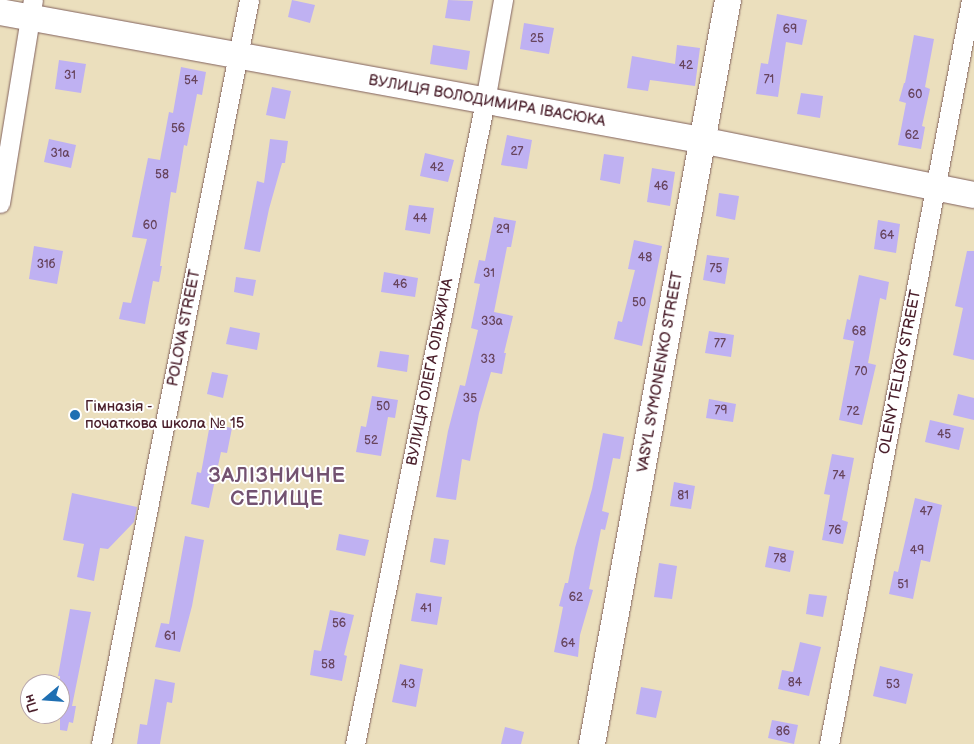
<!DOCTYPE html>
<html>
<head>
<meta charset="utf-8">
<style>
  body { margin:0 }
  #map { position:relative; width:974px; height:744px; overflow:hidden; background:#ebdfbd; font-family:"Balsamiq Sans",sans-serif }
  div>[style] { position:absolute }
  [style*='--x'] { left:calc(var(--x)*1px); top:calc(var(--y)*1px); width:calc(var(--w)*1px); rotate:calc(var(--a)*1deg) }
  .building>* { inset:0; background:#bfb1f2 }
  .roads { filter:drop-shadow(0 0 1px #82625e) drop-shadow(0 0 1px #82625e) }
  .street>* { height:19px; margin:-9.5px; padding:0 9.5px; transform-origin:9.5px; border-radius:9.5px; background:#fff }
  .secondary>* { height:26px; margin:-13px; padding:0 13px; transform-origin:13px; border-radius:13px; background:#fff }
  .dots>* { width:14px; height:14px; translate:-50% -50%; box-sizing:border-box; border:2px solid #fff; border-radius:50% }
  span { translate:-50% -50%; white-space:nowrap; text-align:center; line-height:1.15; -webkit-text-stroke:4px #fff; paint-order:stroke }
  .number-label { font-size:12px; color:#67445d }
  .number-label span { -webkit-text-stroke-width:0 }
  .street-label { font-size:15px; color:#4a1f2b }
  .poi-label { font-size:15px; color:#4a1f2b }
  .left { translate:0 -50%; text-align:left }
  .district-label { font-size:20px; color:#735271; font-weight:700; letter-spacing:1px }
  .north { position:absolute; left:20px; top:674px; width:50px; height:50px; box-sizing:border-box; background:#fff; border:1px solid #b7a5aa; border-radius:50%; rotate:252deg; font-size:14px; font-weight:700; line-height:20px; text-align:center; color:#4a1f2b }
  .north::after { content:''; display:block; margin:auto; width:18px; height:22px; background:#1f6fb2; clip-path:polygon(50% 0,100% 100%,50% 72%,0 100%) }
</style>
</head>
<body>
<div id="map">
  <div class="building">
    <i style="clip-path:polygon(292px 0,315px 5px,310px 23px,288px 17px)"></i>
    <i style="clip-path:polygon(448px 0,473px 1px,470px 21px,445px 18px)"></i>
    <i style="clip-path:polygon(777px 14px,807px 20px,802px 45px,786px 42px,778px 97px,756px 94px,761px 63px,768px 64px)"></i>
    <i style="clip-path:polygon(524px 23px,554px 28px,549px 54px,520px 49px)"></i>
    <i style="clip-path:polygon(914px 35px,934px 39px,925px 87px,930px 89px,922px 126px,925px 127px,921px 149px,898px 145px,906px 103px,899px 101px,904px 83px,905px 83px)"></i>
    <i style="clip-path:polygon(433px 45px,470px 51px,467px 70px,430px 64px)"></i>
    <i style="clip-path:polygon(677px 45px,700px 48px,695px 86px,650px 80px,648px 91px,627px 88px,632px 56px,675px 64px)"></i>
    <i style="clip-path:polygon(59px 60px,86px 64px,81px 93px,55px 89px)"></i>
    <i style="clip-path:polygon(181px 67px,206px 72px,202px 95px,197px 94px,187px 146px,184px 145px,176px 193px,171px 192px,160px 266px,162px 266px,159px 282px,153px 281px,145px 324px,119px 319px,123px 302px,131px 303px,147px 239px,132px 237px,148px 158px,160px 160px,169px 112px,173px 113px)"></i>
    <i style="clip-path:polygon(272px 87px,291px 91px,285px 119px,266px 115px)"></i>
    <i style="clip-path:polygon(801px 93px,823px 96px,820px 118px,797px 114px)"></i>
    <i style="clip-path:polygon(507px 135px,532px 140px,527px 169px,501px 165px)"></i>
    <i style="clip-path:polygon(49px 139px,76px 145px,71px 168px,44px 162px)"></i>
    <i style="clip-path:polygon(270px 139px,288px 141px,285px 163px,282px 163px,269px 209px,260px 252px,244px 249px,257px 181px,264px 183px)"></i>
    <i style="clip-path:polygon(425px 153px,454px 160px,448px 182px,420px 176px)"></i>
    <i style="clip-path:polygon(604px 154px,624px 157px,620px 184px,600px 180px)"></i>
    <i style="clip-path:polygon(652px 168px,675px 172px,670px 206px,647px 202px)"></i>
    <i style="clip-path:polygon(719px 193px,739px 196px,735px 220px,716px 216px)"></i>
    <i style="clip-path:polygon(409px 205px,434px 208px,430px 234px,405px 230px)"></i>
    <i style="clip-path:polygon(494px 217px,516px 221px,511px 247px,507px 247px,494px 312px,513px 316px,504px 353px,506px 353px,502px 374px,491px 372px,479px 413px,470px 461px,462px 459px,456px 500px,436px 497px,448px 431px,460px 385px,465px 386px,478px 330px,471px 328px,480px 284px,474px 283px,479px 260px,485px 261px)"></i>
    <i style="clip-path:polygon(878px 220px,900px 224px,896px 253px,874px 249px)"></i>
    <i style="clip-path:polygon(634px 240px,662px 246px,642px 346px,614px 339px,618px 321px,622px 322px,635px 270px,628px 269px)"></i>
    <i style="clip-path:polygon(34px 246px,63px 251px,57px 284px,29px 279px)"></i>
    <i style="clip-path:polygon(967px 251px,974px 251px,974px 360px,953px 355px,963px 308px,955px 306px)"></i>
    <i style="clip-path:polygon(707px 255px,729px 258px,725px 284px,703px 280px)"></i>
    <i style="clip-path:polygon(384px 272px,418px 278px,415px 297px,381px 292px)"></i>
    <i style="clip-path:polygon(859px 275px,889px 282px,886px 300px,880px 298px,868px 363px,876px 365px,862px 425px,839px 420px,854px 341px,843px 339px,847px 319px,850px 320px)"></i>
    <i style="clip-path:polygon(236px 277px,256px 280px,253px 296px,234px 292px)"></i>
    <i style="clip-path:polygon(230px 327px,260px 333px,257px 350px,226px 344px)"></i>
    <i style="clip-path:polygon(709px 331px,734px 335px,731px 357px,705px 353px)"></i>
    <i style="clip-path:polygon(380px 351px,409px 355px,407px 372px,377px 367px)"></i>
    <i style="clip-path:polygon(212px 372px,228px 375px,223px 398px,207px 394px)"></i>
    <i style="clip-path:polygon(958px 394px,974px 398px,974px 420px,953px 415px)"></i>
    <i style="clip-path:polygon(372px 396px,398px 400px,395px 418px,388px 417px,381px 456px,356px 452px,361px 426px,366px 427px)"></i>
    <i style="clip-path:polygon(709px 399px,736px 404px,733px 422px,706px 418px)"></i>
    <i style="clip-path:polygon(930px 420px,964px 428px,959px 450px,925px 442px)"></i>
    <i style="clip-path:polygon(210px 424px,232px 428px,227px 453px,221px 452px,209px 508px,191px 504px,197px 472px,201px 473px)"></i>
    <i style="clip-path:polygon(603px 433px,624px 437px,620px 459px,613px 458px,602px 511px,609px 513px,605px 530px,601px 529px,589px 589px,593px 590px,580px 635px,578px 657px,554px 652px,563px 607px,559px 606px,565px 583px,568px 583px,575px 548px,592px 489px)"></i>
    <i style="clip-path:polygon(832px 454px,854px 458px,842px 520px,848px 522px,843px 544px,822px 540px,830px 495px,824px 494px)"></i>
    <i style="clip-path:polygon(674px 482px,695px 486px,691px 509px,670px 506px)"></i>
    <i style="clip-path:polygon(72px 493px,137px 507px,134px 522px,108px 549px,100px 548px,94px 581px,77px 577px,84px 544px,63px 540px)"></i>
    <i style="clip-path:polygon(915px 498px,942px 505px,930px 562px,921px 560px,913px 599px,889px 594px,894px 571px,898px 572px)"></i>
    <i style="clip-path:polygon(339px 534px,369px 540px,365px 556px,336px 550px)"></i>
    <i style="clip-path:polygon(185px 536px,204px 540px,192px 606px,180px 652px,155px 647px,161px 623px,169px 624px)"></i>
    <i style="clip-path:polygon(434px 538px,449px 540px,445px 565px,430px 562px)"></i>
    <i style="clip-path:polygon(769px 546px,794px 551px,790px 572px,765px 567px)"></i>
    <i style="clip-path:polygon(659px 563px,677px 566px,672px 599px,654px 597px)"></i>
    <i style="clip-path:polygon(416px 593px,442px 597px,437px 625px,411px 621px)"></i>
    <i style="clip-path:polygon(809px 594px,827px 596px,823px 617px,806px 614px)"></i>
    <i style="clip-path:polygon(70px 609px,91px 612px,72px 706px,76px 706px,73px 723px,69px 722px,67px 731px,60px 730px,60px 676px,58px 676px)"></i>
    <i style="clip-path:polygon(330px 610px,354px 615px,344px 655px,347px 656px,342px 681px,310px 675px,314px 650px,321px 651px)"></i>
    <i style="clip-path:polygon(800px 642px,821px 647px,809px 696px,778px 689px,782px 670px,793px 672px)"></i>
    <i style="clip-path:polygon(400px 664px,423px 669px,416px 707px,392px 702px)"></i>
    <i style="clip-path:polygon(880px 666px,913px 674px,906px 704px,873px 696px)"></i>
    <i style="clip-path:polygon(155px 679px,175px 683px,172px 703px,167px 702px,160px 744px,137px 744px,140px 724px,147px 725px)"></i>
    <i style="clip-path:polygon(641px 687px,662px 691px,656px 718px,636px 714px)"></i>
    <i style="clip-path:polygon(772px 720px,798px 725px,794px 744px,768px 738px)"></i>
    <i style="clip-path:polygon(505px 727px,524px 732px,521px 744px,501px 744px)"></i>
  </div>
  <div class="roads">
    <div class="street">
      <i style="--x:0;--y:203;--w:206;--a:-80.8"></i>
      <i style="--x:101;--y:744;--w:759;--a:-78.75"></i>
      <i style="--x:355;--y:744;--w:656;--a:-78.57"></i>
      <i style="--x:485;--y:101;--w:103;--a:-79.9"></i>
      <i style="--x:829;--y:744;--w:757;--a:-79.19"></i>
    </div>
    <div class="secondary">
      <i style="--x:0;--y:12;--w:713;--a:10.35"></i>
      <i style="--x:701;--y:140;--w:278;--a:11.4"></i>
      <i style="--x:592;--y:744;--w:756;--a:-79.64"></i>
    </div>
  </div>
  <div class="dots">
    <i style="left:75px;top:415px;background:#1f6fb2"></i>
  </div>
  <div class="number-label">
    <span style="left:790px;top:30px">69</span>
    <span style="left:537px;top:39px">25</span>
    <span style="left:686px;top:66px">42</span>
    <span style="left:70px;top:76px">31</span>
    <span style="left:769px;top:80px">71</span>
    <span style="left:191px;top:81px">54</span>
    <span style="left:915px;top:95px">60</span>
    <span style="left:178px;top:129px">56</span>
    <span style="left:912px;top:136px">62</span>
    <span style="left:517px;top:152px">27</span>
    <span style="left:60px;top:154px">31а</span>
    <span style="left:437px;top:168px">42</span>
    <span style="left:162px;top:175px">58</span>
    <span style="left:661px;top:187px">46</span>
    <span style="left:420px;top:219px">44</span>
    <span style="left:150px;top:226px">60</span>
    <span style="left:503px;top:230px">29</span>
    <span style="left:887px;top:236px">64</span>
    <span style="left:645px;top:258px">48</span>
    <span style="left:46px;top:265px">31б</span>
    <span style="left:716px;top:269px">75</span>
    <span style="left:489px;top:274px">31</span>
    <span style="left:400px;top:285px">46</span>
    <span style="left:639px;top:303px">50</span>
    <span style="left:492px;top:322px">33а</span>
    <span style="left:859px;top:332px">68</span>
    <span style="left:720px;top:344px">77</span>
    <span style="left:488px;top:360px">33</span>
    <span style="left:861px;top:372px">70</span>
    <span style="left:470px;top:399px">35</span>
    <span style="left:383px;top:407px">50</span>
    <span style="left:721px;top:411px">79</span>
    <span style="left:853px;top:412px">72</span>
    <span style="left:944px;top:435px">45</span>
    <span style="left:371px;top:441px">52</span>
    <span style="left:839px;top:476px">74</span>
    <span style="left:683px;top:496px">81</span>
    <span style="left:926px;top:512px">47</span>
    <span style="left:835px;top:531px">76</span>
    <span style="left:917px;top:551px">49</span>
    <span style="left:780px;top:559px">78</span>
    <span style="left:903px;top:585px">51</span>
    <span style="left:576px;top:598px">62</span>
    <span style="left:426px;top:609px">41</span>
    <span style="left:339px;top:624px">56</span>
    <span style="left:170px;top:637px">61</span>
    <span style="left:568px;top:644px">64</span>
    <span style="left:328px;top:665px">58</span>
    <span style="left:795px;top:683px">84</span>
    <span style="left:408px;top:685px">43</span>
    <span style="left:893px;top:685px">53</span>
    <span style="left:783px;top:732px">86</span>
  </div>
  <div class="street-label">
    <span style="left:487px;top:101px;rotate:10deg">ВУЛИЦЯ ВОЛОДИМИРА ІВАСЮКА</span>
    <span style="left:184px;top:328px;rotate:-79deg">POLOVA STREET</span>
    <span style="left:430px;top:372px;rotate:-79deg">ВУЛИЦЯ ОЛЕГА ОЛЬЖИЧА</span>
    <span style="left:660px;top:372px;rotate:-80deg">VASYL SYMONENKO STREET</span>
    <span style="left:900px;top:372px;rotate:-79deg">OLENY TELIGY STREET</span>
  </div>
  <div class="poi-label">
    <span class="left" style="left:85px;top:415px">Гімназія -<br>початкова школа № 15</span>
  </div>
  <div class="district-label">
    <span style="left:277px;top:488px">ЗАЛІЗНИЧНЕ<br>СЕЛИЩЕ</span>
  </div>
  <div class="north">Пн</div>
</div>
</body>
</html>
